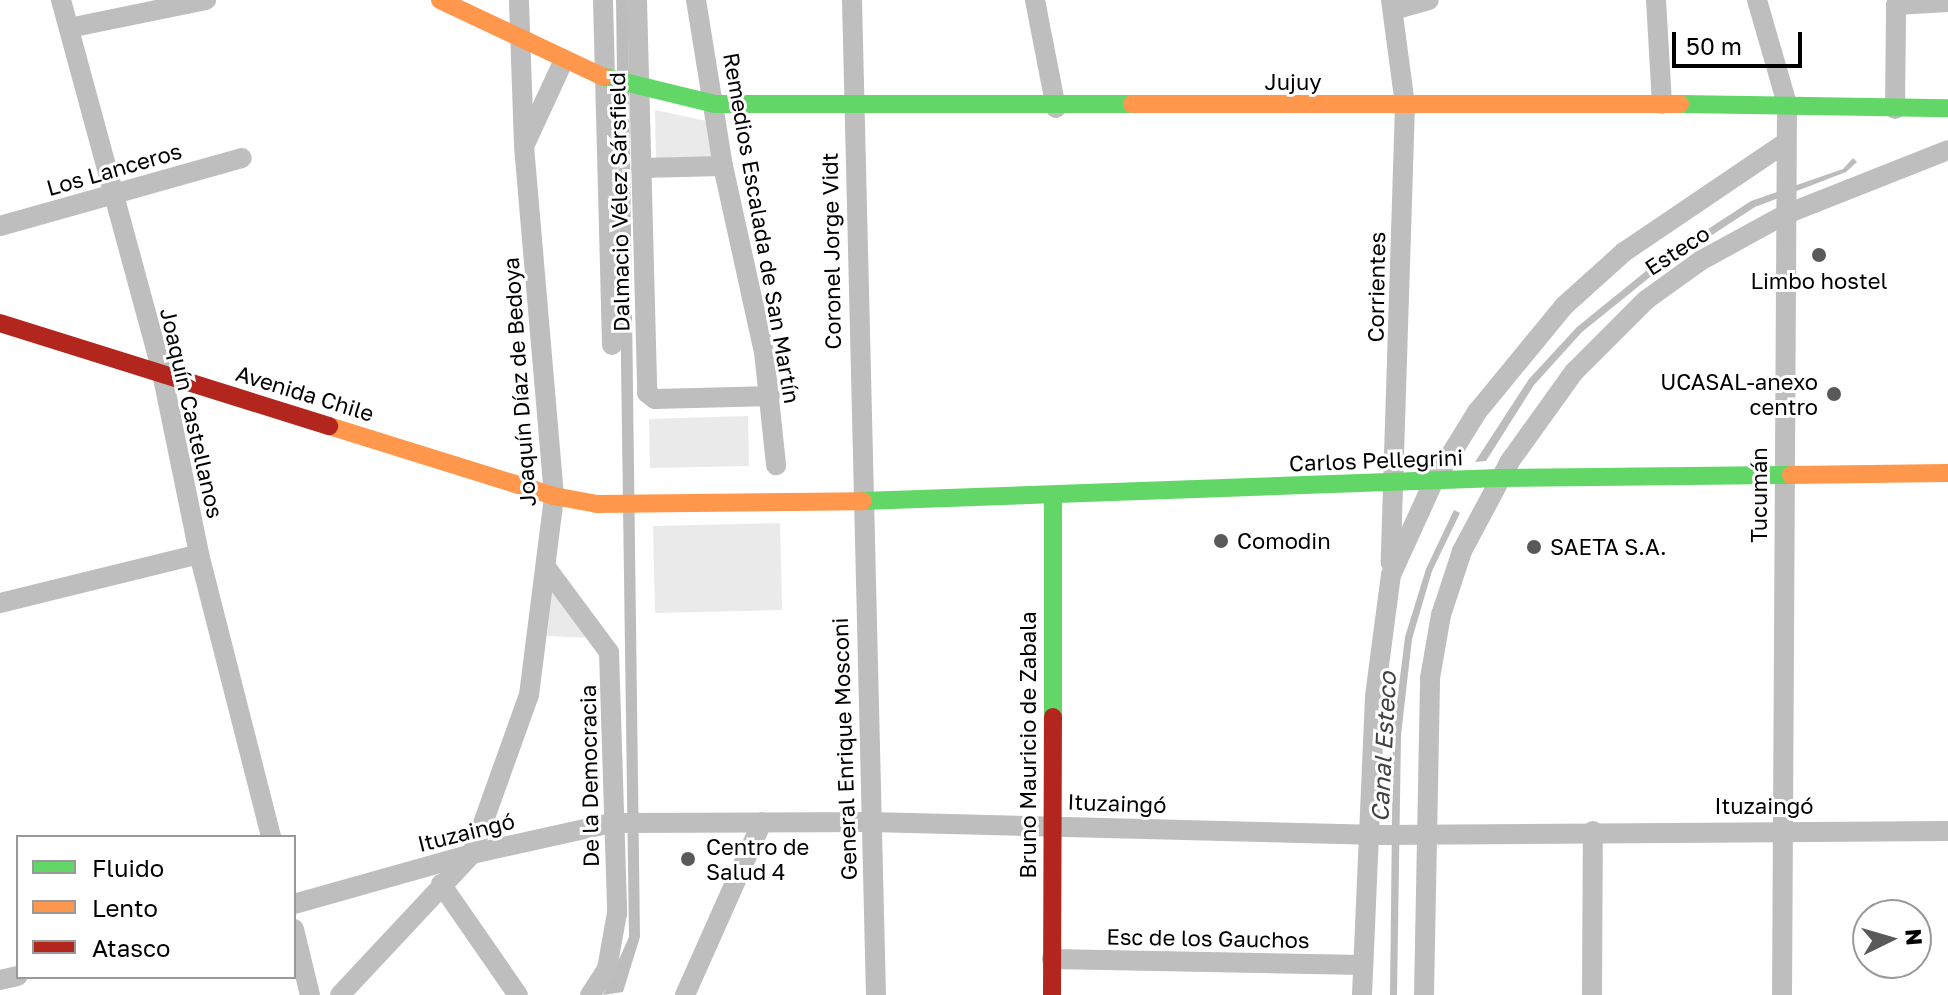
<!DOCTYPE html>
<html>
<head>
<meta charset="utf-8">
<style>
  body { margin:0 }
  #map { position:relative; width:1948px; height:995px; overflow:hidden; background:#fff; font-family:"Golos Text",sans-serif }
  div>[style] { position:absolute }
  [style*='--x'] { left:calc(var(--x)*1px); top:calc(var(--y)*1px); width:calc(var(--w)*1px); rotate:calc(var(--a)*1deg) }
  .green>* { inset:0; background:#eaeaea }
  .water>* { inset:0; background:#bcbcbc }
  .street>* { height:20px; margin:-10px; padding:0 10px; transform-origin:10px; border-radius:10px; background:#bebebe }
  .fast>* { height:18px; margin:-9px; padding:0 9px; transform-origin:9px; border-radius:9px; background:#63d668 }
  .slow>* { height:18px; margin:-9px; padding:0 9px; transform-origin:9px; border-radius:9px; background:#ff974d }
  .jam>* { height:18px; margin:-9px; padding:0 9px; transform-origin:9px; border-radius:9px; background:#b3261e }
  .dots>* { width:22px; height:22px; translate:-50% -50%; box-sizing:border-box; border:4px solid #fff; border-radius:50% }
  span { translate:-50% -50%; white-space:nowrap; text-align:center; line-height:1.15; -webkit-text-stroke:6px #fff; paint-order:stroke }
  .street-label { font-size:22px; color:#000 }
  .poi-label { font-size:22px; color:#000 }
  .right { translate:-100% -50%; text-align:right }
  .left { translate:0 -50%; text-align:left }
  .water-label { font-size:24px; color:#414141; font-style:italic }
  .legend { position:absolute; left:16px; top:835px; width:280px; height:144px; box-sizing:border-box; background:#fff; border:2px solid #999; margin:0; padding:10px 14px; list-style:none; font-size:24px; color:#000 }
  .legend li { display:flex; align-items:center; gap:16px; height:40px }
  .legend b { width:40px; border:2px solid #999 }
  .north { position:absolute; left:1852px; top:899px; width:80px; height:80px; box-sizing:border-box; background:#fff; border:2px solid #999; border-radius:50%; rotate:85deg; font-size:22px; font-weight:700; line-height:32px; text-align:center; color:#000 }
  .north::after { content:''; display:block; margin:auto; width:28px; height:36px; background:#595959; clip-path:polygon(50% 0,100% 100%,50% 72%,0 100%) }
  .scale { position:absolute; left:1672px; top:32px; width:130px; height:36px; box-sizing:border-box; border:4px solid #000; border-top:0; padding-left:10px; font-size:24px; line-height:28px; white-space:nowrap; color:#000; -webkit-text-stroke:6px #fff; paint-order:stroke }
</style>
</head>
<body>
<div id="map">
  <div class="green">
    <i style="clip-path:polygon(655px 110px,711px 122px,716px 157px,656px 158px)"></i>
    <i style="clip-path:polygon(748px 416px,749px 466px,650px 468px,649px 419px)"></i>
    <i style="clip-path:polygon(780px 523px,782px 610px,655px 613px,653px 526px)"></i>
    <i style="clip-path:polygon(552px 583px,591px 638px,547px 636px)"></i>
  </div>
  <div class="water">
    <i style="clip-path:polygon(616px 0,628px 0,640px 937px,623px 992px,603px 995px,629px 937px)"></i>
    <i style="clip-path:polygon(1853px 158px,1857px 162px,1846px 172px,1755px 207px,1660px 269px,1582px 332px,1534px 385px,1486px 461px,1475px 462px,1529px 379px,1577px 327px,1656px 263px,1751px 201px,1843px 169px)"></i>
    <i style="clip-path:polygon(1454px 510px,1460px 513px,1432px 571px,1412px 639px,1401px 735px,1397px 995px,1390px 995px,1393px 734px,1405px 637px,1426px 569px)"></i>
  </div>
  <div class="street">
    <i style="--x:61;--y:0;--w:386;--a:74.8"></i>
    <i style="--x:162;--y:373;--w:185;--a:78.4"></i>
    <i style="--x:199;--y:554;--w:292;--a:75.7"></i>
    <i style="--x:603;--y:0;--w:345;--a:88.5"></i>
    <i style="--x:637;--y:0;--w:393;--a:88.5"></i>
    <i style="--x:647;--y:393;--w:10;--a:37"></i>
    <i style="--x:655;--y:399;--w:115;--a:-1.5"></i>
    <i style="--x:696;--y:0;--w:168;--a:80.8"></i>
    <i style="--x:723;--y:166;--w:190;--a:77.6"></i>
    <i style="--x:764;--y:352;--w:114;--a:83.9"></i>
    <i style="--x:852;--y:0;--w:995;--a:88.62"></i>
    <i style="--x:1035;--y:0;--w:110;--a:79"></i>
    <i style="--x:1391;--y:0;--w:106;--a:82.4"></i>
    <i style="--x:1405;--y:105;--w:458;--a:91.8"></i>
    <i style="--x:1656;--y:0;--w:104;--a:86.7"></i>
    <i style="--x:1757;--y:0;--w:108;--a:73.9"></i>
    <i style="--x:1787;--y:104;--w:891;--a:90.32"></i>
    <i style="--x:1394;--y:10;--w:36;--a:-16"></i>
    <i style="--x:69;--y:28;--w:140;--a:-11.6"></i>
    <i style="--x:1895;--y:109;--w:104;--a:-89.4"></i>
    <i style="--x:1896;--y:5;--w:52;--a:-3.3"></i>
    <i style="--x:526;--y:142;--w:88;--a:-65.2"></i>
    <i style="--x:641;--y:168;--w:82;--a:-1.4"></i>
    <i style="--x:0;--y:226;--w:251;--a:-15.7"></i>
    <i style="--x:548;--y:570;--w:102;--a:53.4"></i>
    <i style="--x:609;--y:652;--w:261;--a:88.2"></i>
    <i style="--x:617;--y:913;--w:57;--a:100.1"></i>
    <i style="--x:607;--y:969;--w:31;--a:123"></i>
    <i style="--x:0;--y:603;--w:205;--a:-13.8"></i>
    <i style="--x:441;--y:884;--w:135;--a:55.3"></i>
    <i style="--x:294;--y:904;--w:185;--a:-15.7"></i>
    <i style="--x:472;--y:854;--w:143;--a:-12.5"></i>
    <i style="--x:612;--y:823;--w:259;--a:-0.2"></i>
    <i style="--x:871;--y:822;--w:509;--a:1.46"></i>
    <i style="--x:1380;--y:835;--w:568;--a:-0.4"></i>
    <i style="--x:294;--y:929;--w:68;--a:76.4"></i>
    <i style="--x:1052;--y:959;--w:311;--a:1.1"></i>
    <i style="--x:0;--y:980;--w:18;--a:-13"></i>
    <i style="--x:340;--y:995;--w:193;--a:-46.9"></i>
    <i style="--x:472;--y:854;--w:169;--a:-70.3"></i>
    <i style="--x:529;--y:695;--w:201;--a:-82.8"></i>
    <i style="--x:554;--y:496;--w:352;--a:-94.9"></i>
    <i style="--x:524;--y:145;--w:145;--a:-92"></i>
    <i style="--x:685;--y:995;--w:189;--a:-66"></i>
    <i style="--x:1362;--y:995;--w:299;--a:-87.5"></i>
    <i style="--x:1375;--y:696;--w:122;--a:-82.5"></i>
    <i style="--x:1391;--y:575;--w:101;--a:-65.5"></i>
    <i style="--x:1433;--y:483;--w:84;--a:-58.2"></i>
    <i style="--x:1477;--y:412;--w:137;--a:-50.6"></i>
    <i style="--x:1564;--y:306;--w:81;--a:-42"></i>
    <i style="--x:1624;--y:252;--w:194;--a:-34.1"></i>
    <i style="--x:1424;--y:995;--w:317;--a:-88.9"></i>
    <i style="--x:1430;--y:678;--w:64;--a:-80.1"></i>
    <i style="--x:1441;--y:615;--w:67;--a:-71.8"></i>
    <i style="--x:1462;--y:551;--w:102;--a:-61.9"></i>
    <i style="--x:1510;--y:461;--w:110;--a:-54.3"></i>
    <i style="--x:1574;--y:372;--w:102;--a:-45"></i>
    <i style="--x:1646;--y:300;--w:67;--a:-35.8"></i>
    <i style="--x:1700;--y:261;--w:96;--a:-28.7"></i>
    <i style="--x:1784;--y:215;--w:176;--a:-21.6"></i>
    <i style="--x:1592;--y:995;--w:164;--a:-89.7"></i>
  </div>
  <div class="fast">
    <i style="--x:604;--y:77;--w:114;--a:13.7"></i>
    <i style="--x:715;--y:104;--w:417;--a:0"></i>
    <i style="--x:1680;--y:104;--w:268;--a:0.9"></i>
    <i style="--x:863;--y:501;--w:636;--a:-2.07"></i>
    <i style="--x:1499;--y:478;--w:292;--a:-0.6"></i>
    <i style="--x:1053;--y:717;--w:222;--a:-90"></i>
  </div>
  <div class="slow">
    <i style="--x:440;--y:0;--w:181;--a:25.2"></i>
    <i style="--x:1132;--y:104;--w:548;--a:0"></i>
    <i style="--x:329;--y:426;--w:236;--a:17.3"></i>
    <i style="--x:554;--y:496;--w:44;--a:10.5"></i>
    <i style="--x:597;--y:504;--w:266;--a:-0.6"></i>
    <i style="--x:1791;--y:475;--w:157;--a:-0.7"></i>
  </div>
  <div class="jam">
    <i style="--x:0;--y:323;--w:345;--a:17.4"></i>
    <i style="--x:1052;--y:995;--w:278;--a:-89.8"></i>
  </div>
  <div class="dots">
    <i style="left:1819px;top:255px;background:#595959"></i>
    <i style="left:1834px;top:394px;background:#595959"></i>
    <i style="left:1221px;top:541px;background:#595959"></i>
    <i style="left:1534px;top:547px;background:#595959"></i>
    <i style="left:688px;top:859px;background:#595959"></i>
  </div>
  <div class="street-label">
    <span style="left:1293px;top:82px">Jujuy</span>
    <span style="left:114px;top:169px;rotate:-16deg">Los Lanceros</span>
    <span style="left:619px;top:202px;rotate:-91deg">Dalmacio Vélez Sársfield</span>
    <span style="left:762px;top:228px;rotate:80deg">Remedios Escalada de San Martín</span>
    <span style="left:1677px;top:250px;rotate:-33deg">Esteco</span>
    <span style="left:831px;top:251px;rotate:-91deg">Coronel Jorge Vidt</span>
    <span style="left:1376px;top:287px;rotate:-89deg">Corrientes</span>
    <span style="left:519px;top:382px;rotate:-94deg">Joaquín Díaz de Bedoya</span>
    <span style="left:305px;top:393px;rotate:17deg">Avenida Chile</span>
    <span style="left:192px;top:413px;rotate:77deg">Joaquín Castellanos</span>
    <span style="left:1376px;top:460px;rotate:-2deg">Carlos Pellegrini</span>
    <span style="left:1759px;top:495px;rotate:-90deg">Tucumán</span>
    <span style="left:1028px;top:745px;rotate:-90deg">Bruno Mauricio de Zabala</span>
    <span style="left:844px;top:749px;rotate:-92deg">General Enrique Mosconi</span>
    <span style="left:589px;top:776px;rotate:-91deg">De la Democracia</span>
    <span style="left:1117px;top:803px;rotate:2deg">Ituzaingó</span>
    <span style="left:1764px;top:806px">Ituzaingó</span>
    <span style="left:466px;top:832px;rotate:-14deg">Ituzaingó</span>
    <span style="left:1208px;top:938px;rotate:1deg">Esc de los Gauchos</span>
  </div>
  <div class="poi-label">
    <span style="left:1819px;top:281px">Limbo hostel</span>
    <span class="right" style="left:1818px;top:394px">UCASAL-anexo<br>centro</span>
    <span class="left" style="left:1237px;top:541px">Comodin</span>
    <span class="left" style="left:1550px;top:547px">SAETA S.A.</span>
    <span class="left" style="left:706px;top:859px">Centro de<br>Salud 4</span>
  </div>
  <div class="water-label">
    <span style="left:1383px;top:747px;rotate:-87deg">Canal Esteco</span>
  </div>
  <ul class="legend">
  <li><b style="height:10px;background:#63d668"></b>Fluido</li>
  <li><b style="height:10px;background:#ff974d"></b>Lento</li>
  <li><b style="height:10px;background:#b3261e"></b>Atasco</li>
  </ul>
  <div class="north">N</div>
  <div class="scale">50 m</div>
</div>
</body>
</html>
